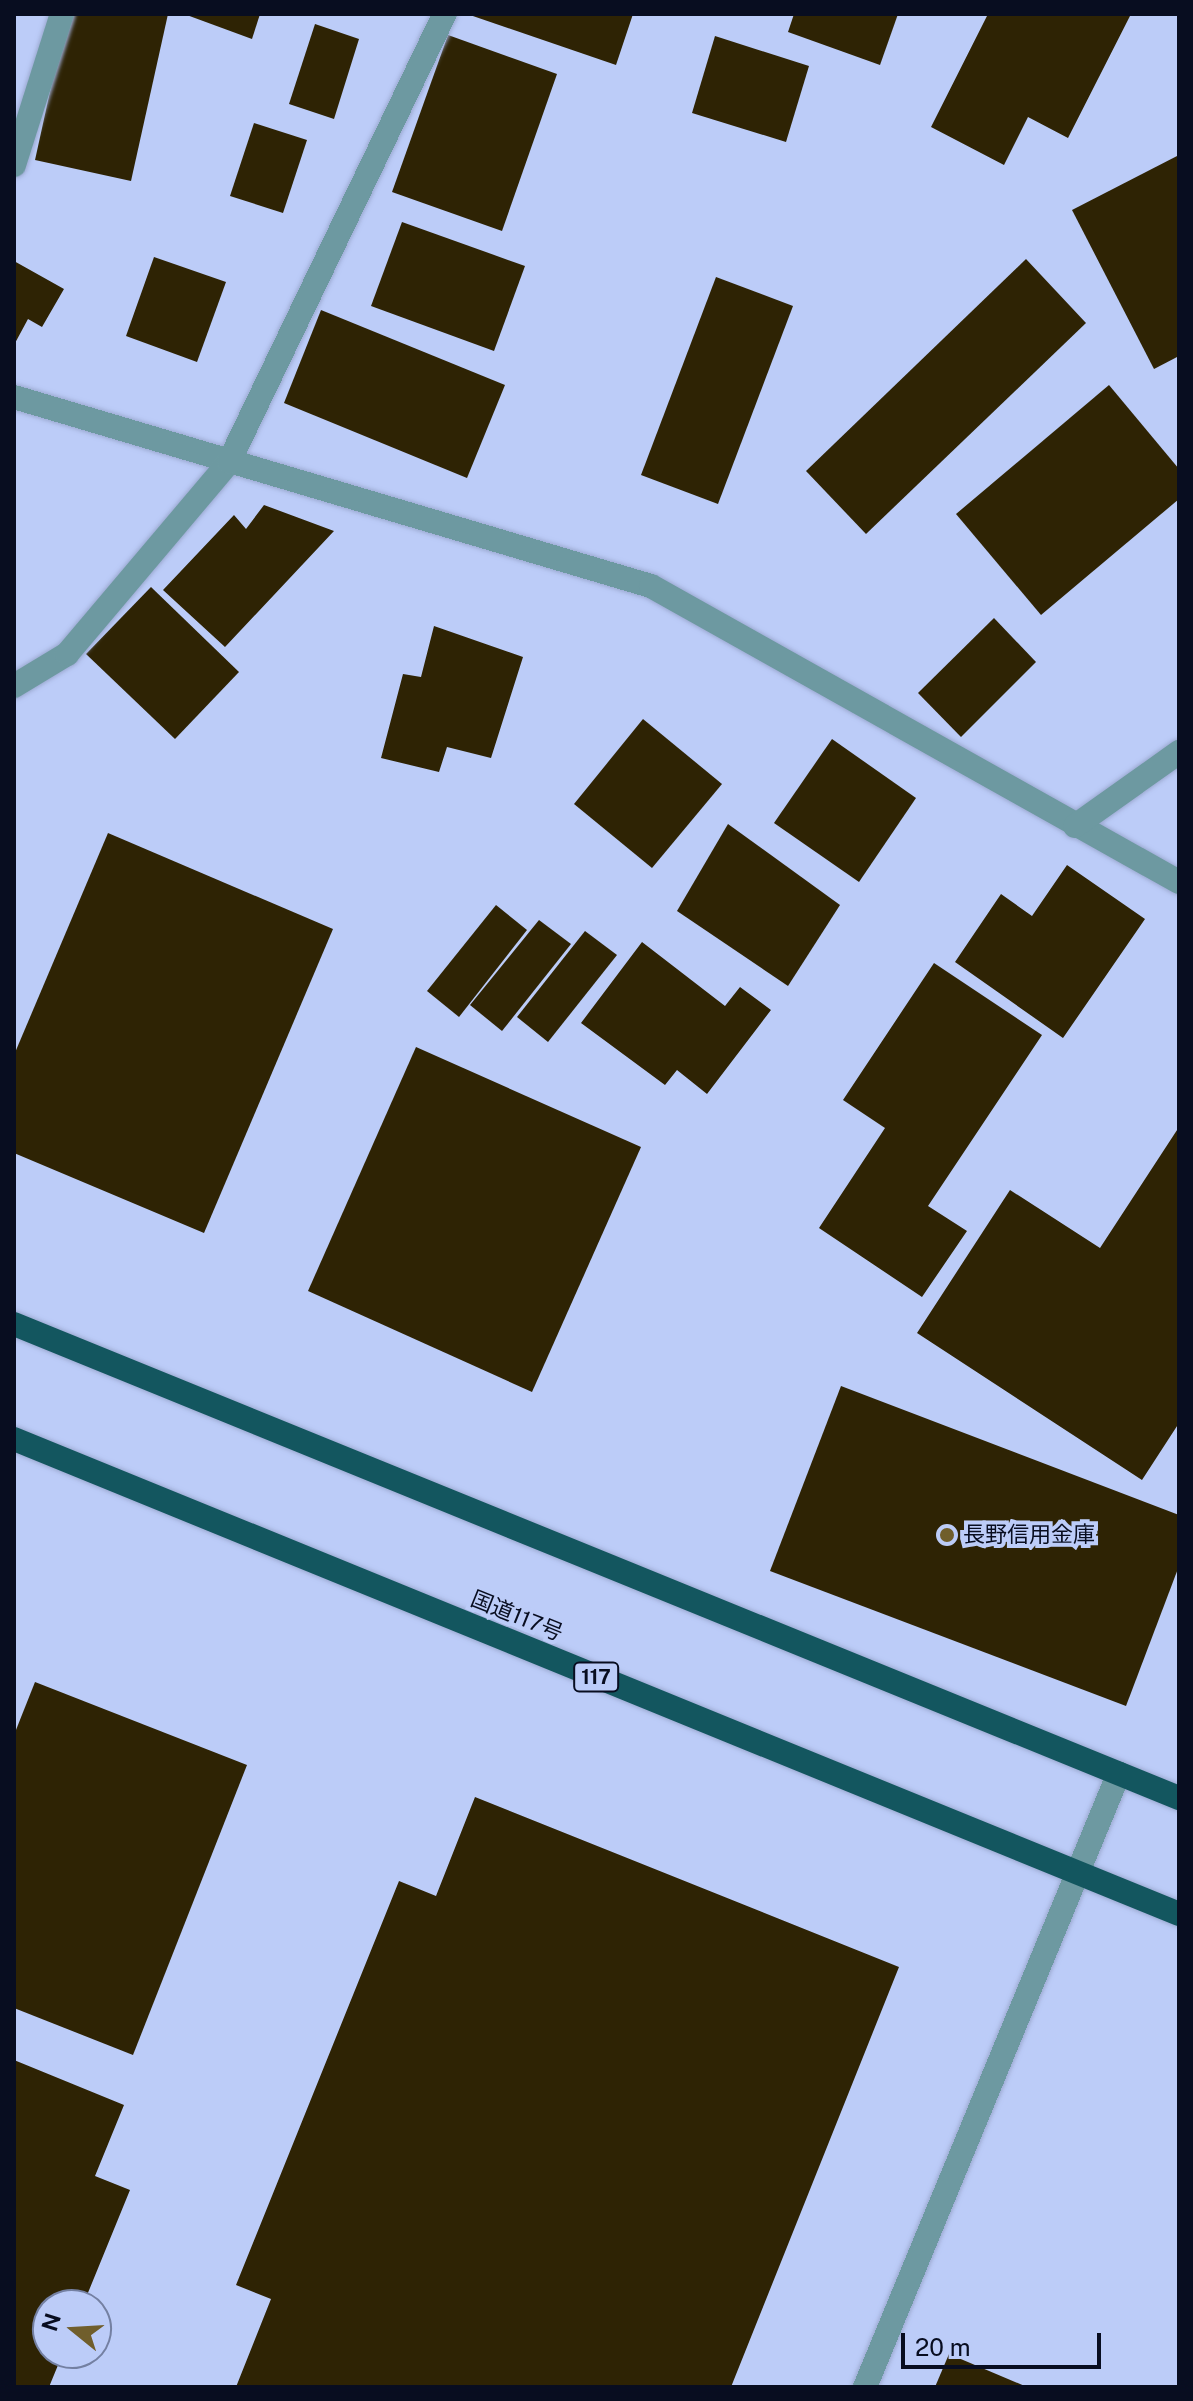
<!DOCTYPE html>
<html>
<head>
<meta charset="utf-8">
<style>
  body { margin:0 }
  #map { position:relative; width:1193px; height:2401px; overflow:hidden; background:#bcccf8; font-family:"Public Sans","Noto Sans JP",sans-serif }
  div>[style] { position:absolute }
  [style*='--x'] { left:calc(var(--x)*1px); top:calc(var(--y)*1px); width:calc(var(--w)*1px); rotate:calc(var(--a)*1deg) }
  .building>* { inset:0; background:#2e2304 }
  .roads { filter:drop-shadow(0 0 2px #9caad1) drop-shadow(0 0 2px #9caad1) }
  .minor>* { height:24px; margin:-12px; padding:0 12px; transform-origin:12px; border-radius:12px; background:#6d99a1 }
  .highway>* { height:24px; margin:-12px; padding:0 12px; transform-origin:12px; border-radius:12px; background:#13565f }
  .dots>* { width:22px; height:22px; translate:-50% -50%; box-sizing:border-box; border:4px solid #bcccf8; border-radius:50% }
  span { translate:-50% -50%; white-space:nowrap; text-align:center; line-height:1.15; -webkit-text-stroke:8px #bcccf8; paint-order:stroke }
  .shield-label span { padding:2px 6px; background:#bcccf8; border:2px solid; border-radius:6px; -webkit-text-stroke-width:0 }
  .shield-label { font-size:20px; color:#080d20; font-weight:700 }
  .poi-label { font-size:22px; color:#080d20 }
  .left { translate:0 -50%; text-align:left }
  .street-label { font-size:22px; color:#080d20 }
  .frame { position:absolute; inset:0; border:16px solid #080d20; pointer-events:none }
  .north { position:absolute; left:32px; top:2289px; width:80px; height:80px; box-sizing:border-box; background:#bcccf8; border:2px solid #7480a2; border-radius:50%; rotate:288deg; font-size:22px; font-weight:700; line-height:32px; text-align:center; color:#080d20 }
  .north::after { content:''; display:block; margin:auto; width:28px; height:36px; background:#705e2c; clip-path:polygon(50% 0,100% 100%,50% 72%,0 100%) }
  .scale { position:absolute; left:901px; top:2333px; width:200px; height:36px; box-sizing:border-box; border:4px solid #080d20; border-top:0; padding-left:10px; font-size:24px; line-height:28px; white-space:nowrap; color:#080d20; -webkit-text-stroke:6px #bcccf8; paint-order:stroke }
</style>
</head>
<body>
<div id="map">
  <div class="building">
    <i style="clip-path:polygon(67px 14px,168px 14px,131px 181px,35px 160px)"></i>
    <i style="clip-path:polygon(184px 14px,260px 14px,252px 39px)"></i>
    <i style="clip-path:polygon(467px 14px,633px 14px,616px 65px)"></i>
    <i style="clip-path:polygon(794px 14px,898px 14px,880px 65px,788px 32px)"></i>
    <i style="clip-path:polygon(988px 14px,1131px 14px,1068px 138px,1028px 117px,1004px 165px,931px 127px)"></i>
    <i style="clip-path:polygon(315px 24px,359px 39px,334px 119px,289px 104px)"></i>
    <i style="clip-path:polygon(448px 35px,557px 74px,502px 231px,392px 192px)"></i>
    <i style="clip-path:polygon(715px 36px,809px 66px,786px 142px,692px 113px)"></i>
    <i style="clip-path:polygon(254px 123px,307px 140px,283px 213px,230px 196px)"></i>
    <i style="clip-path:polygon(1179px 155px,1179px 356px,1154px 369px,1072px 210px)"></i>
    <i style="clip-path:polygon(402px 222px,525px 266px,494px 351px,371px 306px)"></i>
    <i style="clip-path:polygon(154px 257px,226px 282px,197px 362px,126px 336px)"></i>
    <i style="clip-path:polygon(1026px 259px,1086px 323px,866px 534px,806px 471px)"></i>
    <i style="clip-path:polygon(14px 261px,64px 289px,42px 327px,28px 319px,14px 345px)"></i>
    <i style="clip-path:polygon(716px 277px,793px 306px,718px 504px,641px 475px)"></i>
    <i style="clip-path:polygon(321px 310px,505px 385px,467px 478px,284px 403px)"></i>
    <i style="clip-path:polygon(1109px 385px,1179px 469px,1179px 499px,1041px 615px,956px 514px)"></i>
    <i style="clip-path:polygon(264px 505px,334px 531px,225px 647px,163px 590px,234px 515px,246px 529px)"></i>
    <i style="clip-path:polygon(151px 587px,239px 672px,175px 739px,86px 654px)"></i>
    <i style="clip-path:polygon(994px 618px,1036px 662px,961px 737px,918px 693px)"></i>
    <i style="clip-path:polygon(434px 626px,523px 657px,491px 758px,447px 747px,439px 772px,381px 758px,403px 674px,421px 677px)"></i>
    <i style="clip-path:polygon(643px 719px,722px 784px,652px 868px,574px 804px)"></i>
    <i style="clip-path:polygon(832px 739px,916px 798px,859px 882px,774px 823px)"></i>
    <i style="clip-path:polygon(728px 824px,840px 905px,788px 986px,677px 911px)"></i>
    <i style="clip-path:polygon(108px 833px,333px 929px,204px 1233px,14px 1153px,14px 1055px)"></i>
    <i style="clip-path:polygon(1067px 865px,1145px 919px,1063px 1038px,955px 962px,1001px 894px,1032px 916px)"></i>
    <i style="clip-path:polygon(496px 905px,527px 930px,459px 1017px,427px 991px)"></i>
    <i style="clip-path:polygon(539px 920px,571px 944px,502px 1031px,470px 1005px)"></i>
    <i style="clip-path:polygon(585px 931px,617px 955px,548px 1042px,517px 1017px)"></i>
    <i style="clip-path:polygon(642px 942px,725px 1006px,740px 987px,771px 1010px,707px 1094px,677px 1070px,665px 1085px,581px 1023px)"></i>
    <i style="clip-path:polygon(934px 963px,1042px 1035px,928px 1206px,967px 1231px,922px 1297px,819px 1228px,885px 1128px,843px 1100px)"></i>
    <i style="clip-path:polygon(416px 1047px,641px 1147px,532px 1392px,308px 1291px)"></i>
    <i style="clip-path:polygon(1179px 1127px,1179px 1423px,1142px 1480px,917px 1333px,1010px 1190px,1100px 1248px)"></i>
    <i style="clip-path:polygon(841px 1386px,1179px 1515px,1179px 1566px,1126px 1706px,770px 1571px)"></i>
    <i style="clip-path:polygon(35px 1682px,247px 1765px,133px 2055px,14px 2008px,14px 1735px)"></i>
    <i style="clip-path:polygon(475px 1797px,899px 1967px,731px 2387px,236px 2387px,271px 2299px,236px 2285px,399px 1881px,436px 1896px)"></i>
    <i style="clip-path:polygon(14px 2060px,124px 2105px,95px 2176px,130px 2190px,83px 2305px,48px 2305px,48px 2353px,63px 2353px,49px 2387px,14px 2387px)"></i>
    <i style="clip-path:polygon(949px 2354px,1027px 2387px,935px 2387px)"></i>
  </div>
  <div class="roads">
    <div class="minor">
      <i style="--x:14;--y:165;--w:158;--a:-72.4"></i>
      <i style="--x:14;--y:397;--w:664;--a:16.53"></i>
      <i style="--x:651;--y:586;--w:605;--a:29.28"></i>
      <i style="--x:14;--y:686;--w:62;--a:-31.1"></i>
      <i style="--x:67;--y:654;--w:251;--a:-49.8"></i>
      <i style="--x:229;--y:462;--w:497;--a:-64.3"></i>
      <i style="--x:1075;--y:826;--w:128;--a:-35.4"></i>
      <i style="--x:865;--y:2387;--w:664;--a:-67.53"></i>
    </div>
    <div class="highway">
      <i style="--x:14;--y:1324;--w:1258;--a:22.14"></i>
      <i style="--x:14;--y:1439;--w:1258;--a:22.18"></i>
    </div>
  </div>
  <div class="dots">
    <i style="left:947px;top:1535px;background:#705e2c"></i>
  </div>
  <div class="shield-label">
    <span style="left:596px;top:1677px">117</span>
  </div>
  <div class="poi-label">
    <span class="left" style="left:963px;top:1535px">長野信用金庫</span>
  </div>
  <div class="street-label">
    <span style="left:517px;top:1616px;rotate:22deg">国道117号</span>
  </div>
  <div class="frame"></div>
  <div class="north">N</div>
  <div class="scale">20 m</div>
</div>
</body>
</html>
